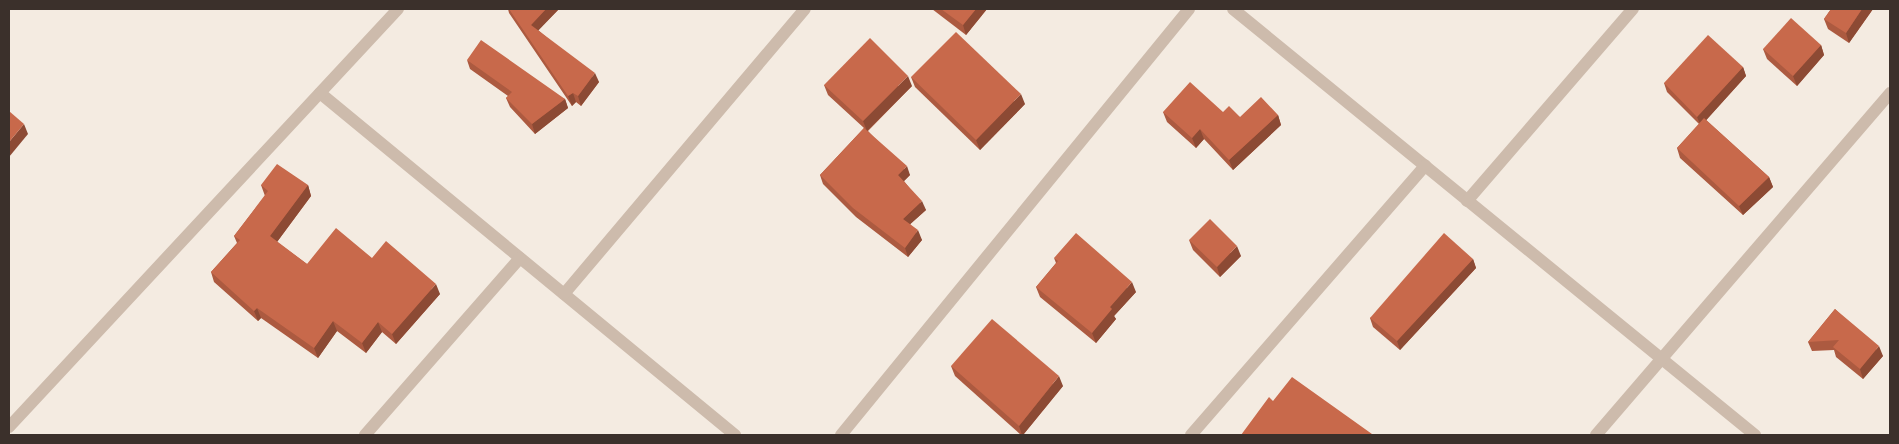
<!DOCTYPE html>
<html>
<head>
<meta charset="utf-8">
<style>
  body { margin:0 }
  #map { position:relative; width:1899px; height:444px; overflow:hidden; background:#f4ebe1; font-family:Quicksand,sans-serif }
  div>[style] { position:absolute }
  [style*='--x'] { left:calc(var(--x)*1px); top:calc(var(--y)*1px); width:calc(var(--w)*1px); rotate:calc(var(--a)*1deg) }
  .street>* { height:12px; margin:-6px; padding:0 6px; transform-origin:6px; border-radius:6px; background:#cdbbac }
  .wall>* { inset:0; background:#ac5a40 }
  .shaded-wall>* { inset:0; background:#8c4a34 }
  .building>* { inset:0; background:#c8694b }
  span { translate:-50% -50%; white-space:nowrap; text-align:center; line-height:1.15; -webkit-text-stroke:4px #fbf5ee; paint-order:stroke }
  .frame { position:absolute; inset:0; border:10px solid #3b302b; pointer-events:none }
</style>
</head>
<body>
<div id="map">
  <div class="street">
    <i style="--x:1233;--y:9;--w:674;--a:39.22"></i>
    <i style="--x:320;--y:93;--w:538;--a:39.49"></i>
    <i style="--x:1467;--y:201;--w:254;--a:-49.2"></i>
    <i style="--x:564;--y:294;--w:373;--a:-49.8"></i>
    <i style="--x:9;--y:427;--w:571;--a:-47.06"></i>
    <i style="--x:365;--y:435;--w:235;--a:-48.8"></i>
    <i style="--x:841;--y:435;--w:550;--a:-50.75"></i>
    <i style="--x:1191;--y:435;--w:357;--a:-49"></i>
    <i style="--x:1596;--y:435;--w:451;--a:-49.3"></i>
  </div>
  <div class="wall">
    <i style="clip-path:polygon(508px 9px,559px 9px,538px 30px,599px 82px,581px 106px,576px 102px,572px 106px,509px 13px)"></i>
    <i style="clip-path:polygon(932px 9px,987px 9px,966px 35px)"></i>
    <i style="clip-path:polygon(1831px 9px,1873px 9px,1849px 43px,1828px 29px,1824px 19px)"></i>
    <i style="clip-path:polygon(1821px 45px,1824px 55px,1797px 86px,1767px 59px,1763px 49px)"></i>
    <i style="clip-path:polygon(467px 60px,565px 99px,568px 108px,535px 134px,510px 107px,506px 98px,508px 96px,470px 69px)"></i>
    <i style="clip-path:polygon(1743px 67px,1746px 76px,1706px 120px,1769px 177px,1773px 187px,1743px 215px,1680px 158px,1677px 148px,1699px 124px,1667px 92px,1664px 83px)"></i>
    <i style="clip-path:polygon(911px 77px,1025px 104px,980px 150px,915px 87px)"></i>
    <i style="clip-path:polygon(824px 85px,912px 86px,868px 131px,910px 175px,904px 181px,926px 210px,910px 224px,922px 240px,908px 257px,856px 217px,823px 184px,820px 175px,864px 128px,828px 95px)"></i>
    <i style="clip-path:polygon(1163px 112px,1223px 112px,1240px 117px,1278px 115px,1281px 125px,1233px 170px,1204px 139px,1196px 148px,1167px 122px)"></i>
    <i style="clip-path:polygon(261px 185px,308px 185px,311px 196px,277px 242px,307px 264px,372px 258px,440px 294px,396px 344px,382px 332px,366px 353px,337px 331px,318px 358px,261px 318px,258px 321px,214px 282px,211px 272px,237px 243px,234px 236px,265px 196px)"></i>
    <i style="clip-path:polygon(1189px 240px,1241px 256px,1220px 277px,1193px 250px)"></i>
    <i style="clip-path:polygon(1054px 258px,1136px 292px,1114px 316px,1116px 319px,1096px 343px,1040px 297px,1036px 287px,1056px 263px)"></i>
    <i style="clip-path:polygon(1473px 259px,1476px 268px,1400px 350px,1373px 327px,1370px 318px)"></i>
    <i style="clip-path:polygon(1835px 309px,1883px 356px,1863px 379px,1836px 357px,1834px 350px,1812px 351px,1808px 342px)"></i>
    <i style="clip-path:polygon(951px 366px,1063px 386px,1023px 435px,1021px 435px,955px 376px)"></i>
  </div>
  <div class="shaded-wall">
    <i style="clip-path:polygon(546px 9px,559px 9px,535px 34px,531px 25px)"></i>
    <i style="clip-path:polygon(976px 9px,987px 9px,966px 35px,963px 25px)"></i>
    <i style="clip-path:polygon(1862px 9px,1873px 9px,1849px 43px,1846px 33px)"></i>
    <i style="clip-path:polygon(1821px 45px,1824px 55px,1797px 86px,1793px 76px)"></i>
    <i style="clip-path:polygon(1743px 67px,1746px 76px,1701px 126px,1697px 117px)"></i>
    <i style="clip-path:polygon(595px 73px,599px 82px,581px 106px,578px 96px)"></i>
    <i style="clip-path:polygon(908px 76px,912px 86px,867px 131px,863px 121px)"></i>
    <i style="clip-path:polygon(573px 93px,576px 102px,572px 106px,568px 96px)"></i>
    <i style="clip-path:polygon(1021px 94px,1025px 104px,980px 150px,976px 140px)"></i>
    <i style="clip-path:polygon(565px 99px,568px 108px,535px 134px,532px 124px)"></i>
    <i style="clip-path:polygon(1278px 115px,1281px 125px,1233px 170px,1229px 160px)"></i>
    <i style="clip-path:polygon(24px 124px,28px 134px,9px 157px,9px 142px)"></i>
    <i style="clip-path:polygon(1200px 129px,1204px 139px,1196px 148px,1192px 138px)"></i>
    <i style="clip-path:polygon(907px 166px,910px 175px,901px 184px,898px 175px)"></i>
    <i style="clip-path:polygon(1769px 177px,1773px 187px,1743px 215px,1739px 206px)"></i>
    <i style="clip-path:polygon(308px 185px,311px 196px,274px 246px,270px 236px)"></i>
    <i style="clip-path:polygon(922px 201px,926px 210px,906px 228px,903px 219px)"></i>
    <i style="clip-path:polygon(918px 230px,922px 240px,908px 257px,905px 248px)"></i>
    <i style="clip-path:polygon(1237px 246px,1241px 256px,1220px 277px,1217px 267px)"></i>
    <i style="clip-path:polygon(1473px 259px,1476px 268px,1400px 350px,1397px 341px)"></i>
    <i style="clip-path:polygon(1132px 282px,1136px 292px,1114px 316px,1116px 319px,1096px 343px,1092px 333px,1110px 307px)"></i>
    <i style="clip-path:polygon(436px 284px,440px 294px,396px 344px,392px 334px)"></i>
    <i style="clip-path:polygon(257px 308px,261px 318px,258px 321px,254px 311px)"></i>
    <i style="clip-path:polygon(333px 321px,337px 331px,318px 358px,314px 348px)"></i>
    <i style="clip-path:polygon(378px 322px,382px 332px,366px 353px,362px 343px)"></i>
    <i style="clip-path:polygon(1879px 346px,1883px 356px,1863px 379px,1860px 369px)"></i>
    <i style="clip-path:polygon(1059px 376px,1063px 386px,1023px 435px,1022px 435px,1019px 426px)"></i>
  </div>
  <div class="building">
    <i style="clip-path:polygon(509px 9px,546px 9px,531px 25px,595px 73px,578px 96px,573px 93px,568px 96px)"></i>
    <i style="clip-path:polygon(941px 9px,976px 9px,963px 25px)"></i>
    <i style="clip-path:polygon(1831px 9px,1862px 9px,1846px 33px,1824px 19px)"></i>
    <i style="clip-path:polygon(1791px 18px,1821px 45px,1793px 76px,1763px 49px)"></i>
    <i style="clip-path:polygon(956px 32px,1021px 94px,976px 140px,911px 77px)"></i>
    <i style="clip-path:polygon(1708px 35px,1743px 67px,1697px 117px,1664px 83px)"></i>
    <i style="clip-path:polygon(870px 38px,908px 76px,863px 121px,824px 85px)"></i>
    <i style="clip-path:polygon(481px 40px,565px 99px,532px 124px,506px 98px,512px 92px,467px 60px)"></i>
    <i style="clip-path:polygon(1190px 82px,1223px 112px,1229px 106px,1240px 117px,1261px 97px,1278px 115px,1229px 160px,1200px 129px,1192px 138px,1163px 112px)"></i>
    <i style="clip-path:polygon(9px 111px,24px 124px,9px 142px)"></i>
    <i style="clip-path:polygon(1704px 118px,1769px 177px,1739px 206px,1677px 148px)"></i>
    <i style="clip-path:polygon(864px 128px,907px 166px,898px 175px,922px 201px,903px 219px,918px 230px,905px 248px,853px 208px,820px 175px)"></i>
    <i style="clip-path:polygon(277px 164px,308px 185px,270px 236px,307px 264px,336px 228px,372px 258px,386px 241px,436px 284px,392px 334px,378px 322px,362px 343px,333px 321px,314px 348px,257px 308px,254px 311px,211px 272px,240px 240px,234px 236px,268px 191px,261px 185px)"></i>
    <i style="clip-path:polygon(1210px 219px,1237px 246px,1217px 267px,1189px 240px)"></i>
    <i style="clip-path:polygon(1076px 233px,1132px 282px,1110px 307px,1112px 309px,1092px 333px,1036px 287px,1058px 261px,1054px 258px)"></i>
    <i style="clip-path:polygon(1444px 233px,1473px 259px,1397px 341px,1370px 318px)"></i>
    <i style="clip-path:polygon(1835px 309px,1879px 346px,1860px 369px,1833px 347px,1839px 340px,1808px 342px)"></i>
    <i style="clip-path:polygon(992px 319px,1059px 376px,1019px 426px,951px 366px)"></i>
    <i style="clip-path:polygon(1292px 377px,1372px 434px,1371px 435px,1241px 435px,1269px 397px,1273px 401px)"></i>
  </div>
  <div class="frame"></div>
</div>
</body>
</html>
